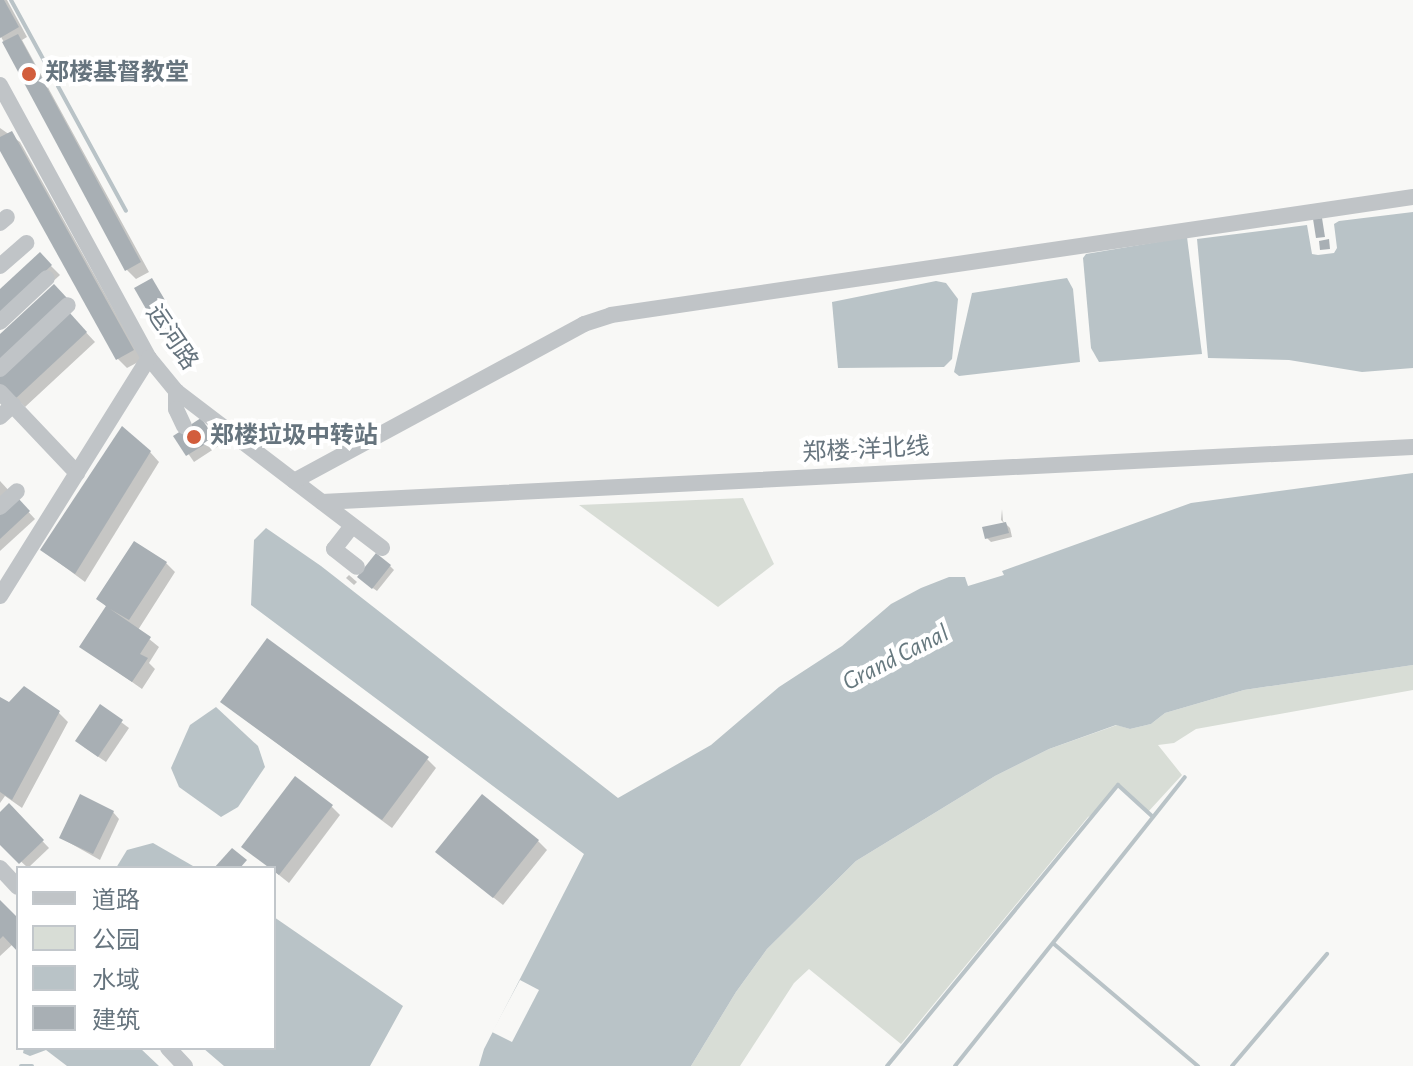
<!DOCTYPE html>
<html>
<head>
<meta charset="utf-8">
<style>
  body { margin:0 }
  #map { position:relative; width:1413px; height:1066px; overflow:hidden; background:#f8f8f6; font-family:"Alegreya Sans","Noto Sans SC",sans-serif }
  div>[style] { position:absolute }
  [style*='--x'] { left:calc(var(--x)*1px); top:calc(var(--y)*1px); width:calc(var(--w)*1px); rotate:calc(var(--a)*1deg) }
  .green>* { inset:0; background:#d8ddd6 }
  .water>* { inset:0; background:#b9c3c7 }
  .pier>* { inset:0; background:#f8f8f6 }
  .shadow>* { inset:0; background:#0003 }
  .stream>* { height:4px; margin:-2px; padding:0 2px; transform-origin:2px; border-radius:2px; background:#b9c3c7 }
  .building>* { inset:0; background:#a8afb4 }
  .minor>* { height:16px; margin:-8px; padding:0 8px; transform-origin:8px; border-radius:8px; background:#c0c4c7 }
  .dots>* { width:22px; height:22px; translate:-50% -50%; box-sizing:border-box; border:4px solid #fff; border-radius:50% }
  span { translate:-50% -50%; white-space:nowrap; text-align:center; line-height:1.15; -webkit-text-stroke:8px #fff; paint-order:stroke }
  .poi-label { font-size:24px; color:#66747e; font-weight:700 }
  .left { translate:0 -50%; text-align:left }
  .street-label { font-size:24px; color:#66747e }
  .water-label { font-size:26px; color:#67797f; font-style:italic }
  .legend { position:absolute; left:16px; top:866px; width:260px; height:184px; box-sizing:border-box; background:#fff; border:2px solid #c2c7cb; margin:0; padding:10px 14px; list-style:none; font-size:24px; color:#66747e }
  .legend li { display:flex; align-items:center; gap:16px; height:40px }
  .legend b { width:40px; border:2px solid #c2c7cb }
</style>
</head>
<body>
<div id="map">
  <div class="green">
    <i style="clip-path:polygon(743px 498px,774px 564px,718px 607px,579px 505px)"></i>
    <i style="clip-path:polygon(1413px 665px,1413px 690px,1196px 729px,1174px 743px,1158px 745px,1182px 775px,1148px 812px,1118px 786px,1097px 812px,1088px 817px,901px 1044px,809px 969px,794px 983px,740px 1066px,691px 1066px,736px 992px,767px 949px,856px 861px,995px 776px,1049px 749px,1117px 725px,1130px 729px,1151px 724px,1165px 713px,1244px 690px)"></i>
  </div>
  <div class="water">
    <i style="clip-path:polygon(1413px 212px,1413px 368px,1362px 372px,1289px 360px,1208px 358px,1197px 239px,1307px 225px,1312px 254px,1318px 255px,1334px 253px,1337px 248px,1334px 224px,1339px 221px)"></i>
    <i style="clip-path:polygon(1187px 237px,1202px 354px,1099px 362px,1091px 348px,1083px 258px,1086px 254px)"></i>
    <i style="clip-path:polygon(1067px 278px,1073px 289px,1080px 362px,959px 376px,954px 372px,972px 293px)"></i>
    <i style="clip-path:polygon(936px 281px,946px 283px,958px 299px,952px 359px,944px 367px,838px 368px,832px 302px)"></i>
    <i style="clip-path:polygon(1413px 473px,1413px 665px,1244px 690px,1165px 713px,1151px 724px,1130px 729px,1116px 725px,1049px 749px,995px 776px,856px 861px,767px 949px,736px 992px,691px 1066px,479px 1066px,484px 1049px,584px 854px,251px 605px,254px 540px,266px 528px,321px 566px,618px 798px,711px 745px,779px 687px,842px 646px,891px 604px,921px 588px,949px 577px,965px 577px,968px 586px,1004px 575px,1002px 571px,1191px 503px)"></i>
    <i style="clip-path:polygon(216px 707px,258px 746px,265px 767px,238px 807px,221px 817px,179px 787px,171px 768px,190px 725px)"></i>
    <i style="clip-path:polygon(153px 843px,193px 866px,195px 868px,116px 868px,127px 850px)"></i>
    <i style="clip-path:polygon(274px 917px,403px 1006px,370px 1066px,224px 1066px,203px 1048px,274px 1048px)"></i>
    <i style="clip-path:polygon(24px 1048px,140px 1048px,159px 1066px,67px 1066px,46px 1050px,30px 1056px,23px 1053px)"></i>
  </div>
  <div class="pier">
    <i style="clip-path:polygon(520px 980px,539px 990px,512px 1042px,492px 1032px)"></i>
  </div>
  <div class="shadow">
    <i style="clip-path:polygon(0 0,7px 0,27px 37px,22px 40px,149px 272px,136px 279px,127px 270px,0 35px)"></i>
    <i style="clip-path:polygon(0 128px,20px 142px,142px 360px,127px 368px,118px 359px,0 147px)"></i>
    <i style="clip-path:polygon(40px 255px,60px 275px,0 330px,0 292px)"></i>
    <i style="clip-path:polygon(152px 280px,181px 326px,166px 335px,160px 328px)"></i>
    <i style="clip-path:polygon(54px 286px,75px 308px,69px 314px,95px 342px,25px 407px,0 382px,0 337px)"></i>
    <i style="clip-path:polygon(201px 420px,220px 445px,194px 462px,176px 436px)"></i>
    <i style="clip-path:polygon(150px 452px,159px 462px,85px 582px,42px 550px)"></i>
    <i style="clip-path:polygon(0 481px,35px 519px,0 551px)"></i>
    <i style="clip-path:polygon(1002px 509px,1003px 521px,1010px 528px,1012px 537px,991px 542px,987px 538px,1005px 524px,1001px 520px)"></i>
    <i style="clip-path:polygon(166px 563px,175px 572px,138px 630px,159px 647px,149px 663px,155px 669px,142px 689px,82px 647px,108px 608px,99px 599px)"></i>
    <i style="clip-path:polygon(390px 566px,394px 570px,377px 591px,363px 581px)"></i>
    <i style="clip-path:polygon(349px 575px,357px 582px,354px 585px,346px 578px)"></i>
    <i style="clip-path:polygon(0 699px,9px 705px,59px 713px,68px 722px,22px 808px,5px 796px,0 803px)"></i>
    <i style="clip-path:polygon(101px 707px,129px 728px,106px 762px,84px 747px)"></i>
    <i style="clip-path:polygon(232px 710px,427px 759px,436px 768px,392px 828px)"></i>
    <i style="clip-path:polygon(9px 806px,49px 848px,28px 868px,0 842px,0 814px)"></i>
    <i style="clip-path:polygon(331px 806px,340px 815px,289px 883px,274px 871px)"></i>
    <i style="clip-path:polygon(113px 812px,119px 819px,100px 860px,61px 838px)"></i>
    <i style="clip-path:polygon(538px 841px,547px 850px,503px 905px,447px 861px)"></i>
    <i style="clip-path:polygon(0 903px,18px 921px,18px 949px,13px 944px,0 956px)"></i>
  </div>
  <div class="stream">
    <i style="--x:11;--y:0;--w:240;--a:61.4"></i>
    <i style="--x:1054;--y:944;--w:189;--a:40.3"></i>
    <i style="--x:21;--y:1066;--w:11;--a:0"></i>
    <i style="--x:887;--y:1066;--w:364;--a:-50.6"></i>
    <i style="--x:1118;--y:785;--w:47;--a:42.4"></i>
    <i style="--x:955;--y:1066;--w:369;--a:-51.5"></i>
    <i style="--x:1232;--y:1066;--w:147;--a:-49.7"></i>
  </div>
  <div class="building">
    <i style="clip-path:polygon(0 0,4px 0,19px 27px,0 38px)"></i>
    <i style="clip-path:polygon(18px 34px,141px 262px,125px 271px,2px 42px)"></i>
    <i style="clip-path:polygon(12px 131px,134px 350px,116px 360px,0 151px,0 137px)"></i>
    <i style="clip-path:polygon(1322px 218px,1325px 237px,1316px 238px,1313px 219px)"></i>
    <i style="clip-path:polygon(1329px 239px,1330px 249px,1320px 250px,1319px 241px)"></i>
    <i style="clip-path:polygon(40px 252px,52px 265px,0 313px,0 289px)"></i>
    <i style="clip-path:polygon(152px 278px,176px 319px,158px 330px,134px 288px)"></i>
    <i style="clip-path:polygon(54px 284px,67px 298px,0 361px,0 334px)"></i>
    <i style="clip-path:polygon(69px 312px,87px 332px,14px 400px,0 385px,0 376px)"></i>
    <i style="clip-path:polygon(201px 418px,215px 438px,186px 456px,173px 436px)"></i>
    <i style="clip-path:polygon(122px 426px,151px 451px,75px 574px,40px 550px)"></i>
    <i style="clip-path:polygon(18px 498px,30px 511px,0 539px,0 515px)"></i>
    <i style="clip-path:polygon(1006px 522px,1009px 533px,985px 539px,982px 527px)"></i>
    <i style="clip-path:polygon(134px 541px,167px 562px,129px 620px,110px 609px,151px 637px,140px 654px,148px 658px,132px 682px,79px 647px,106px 606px,96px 599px)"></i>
    <i style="clip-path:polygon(376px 553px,391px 565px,372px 589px,357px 577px)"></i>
    <i style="clip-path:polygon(267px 638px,429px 757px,382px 820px,220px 702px)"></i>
    <i style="clip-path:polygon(24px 686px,60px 711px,12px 800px,0 792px,0 697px,9px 702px)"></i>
    <i style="clip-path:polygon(100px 704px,123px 720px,98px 757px,75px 741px)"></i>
    <i style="clip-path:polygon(295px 776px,333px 805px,279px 875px,241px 847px)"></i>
    <i style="clip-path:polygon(80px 794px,114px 811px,93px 854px,59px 838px)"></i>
    <i style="clip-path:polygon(482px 794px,539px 840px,493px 898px,435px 852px)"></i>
    <i style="clip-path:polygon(9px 803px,44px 840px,19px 864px,0 845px,0 812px)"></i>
    <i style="clip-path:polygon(232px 848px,247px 860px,240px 868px,214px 868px)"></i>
    <i style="clip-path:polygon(0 900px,18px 918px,18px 952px,3px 936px,0 939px)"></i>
  </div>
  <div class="minor">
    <i style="--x:0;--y:85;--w:311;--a:61.4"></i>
    <i style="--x:149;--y:358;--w:43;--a:50.7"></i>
    <i style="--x:176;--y:391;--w:259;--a:37.3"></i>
    <i style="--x:0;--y:223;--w:9;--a:-41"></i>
    <i style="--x:0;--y:266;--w:35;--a:-41"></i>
    <i style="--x:0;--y:322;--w:64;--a:-43.1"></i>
    <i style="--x:0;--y:369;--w:93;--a:-43.3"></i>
    <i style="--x:176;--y:391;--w:18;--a:90"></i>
    <i style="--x:176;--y:409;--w:19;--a:65"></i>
    <i style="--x:0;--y:392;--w:112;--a:46.5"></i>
    <i style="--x:0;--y:417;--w:18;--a:-43"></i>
    <i style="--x:294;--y:481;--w:330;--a:-28.4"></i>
    <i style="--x:584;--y:324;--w:28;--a:-18"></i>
    <i style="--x:611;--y:315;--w:811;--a:-8.37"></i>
    <i style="--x:322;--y:502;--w:1092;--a:-2.89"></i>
    <i style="--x:0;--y:507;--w:23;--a:-43"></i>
    <i style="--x:352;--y:526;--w:29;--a:128"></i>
    <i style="--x:334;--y:549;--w:29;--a:38"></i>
    <i style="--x:0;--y:596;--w:281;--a:-58"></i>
    <i style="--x:0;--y:868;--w:26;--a:47"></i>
    <i style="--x:168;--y:1048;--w:25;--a:47"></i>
  </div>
  <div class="dots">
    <i style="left:29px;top:74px;background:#d25d3c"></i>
    <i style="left:194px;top:437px;background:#d25d3c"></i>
  </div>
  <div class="poi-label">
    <span class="left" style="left:45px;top:74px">郑楼基督教堂</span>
    <span class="left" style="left:210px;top:437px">郑楼垃圾中转站</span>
  </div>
  <div class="street-label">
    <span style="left:171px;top:338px;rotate:56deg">运河路</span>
    <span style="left:866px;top:451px;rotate:-3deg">郑楼-洋北线</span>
  </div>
  <div class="water-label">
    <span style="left:896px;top:658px;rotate:-27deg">Grand Canal</span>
  </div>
  <ul class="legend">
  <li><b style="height:10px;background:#c0c4c7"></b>道路</li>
  <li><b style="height:22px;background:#d8ddd6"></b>公园</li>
  <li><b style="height:22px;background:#b9c3c7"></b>水域</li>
  <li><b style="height:22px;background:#a8afb4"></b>建筑</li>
  </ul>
</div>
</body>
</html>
